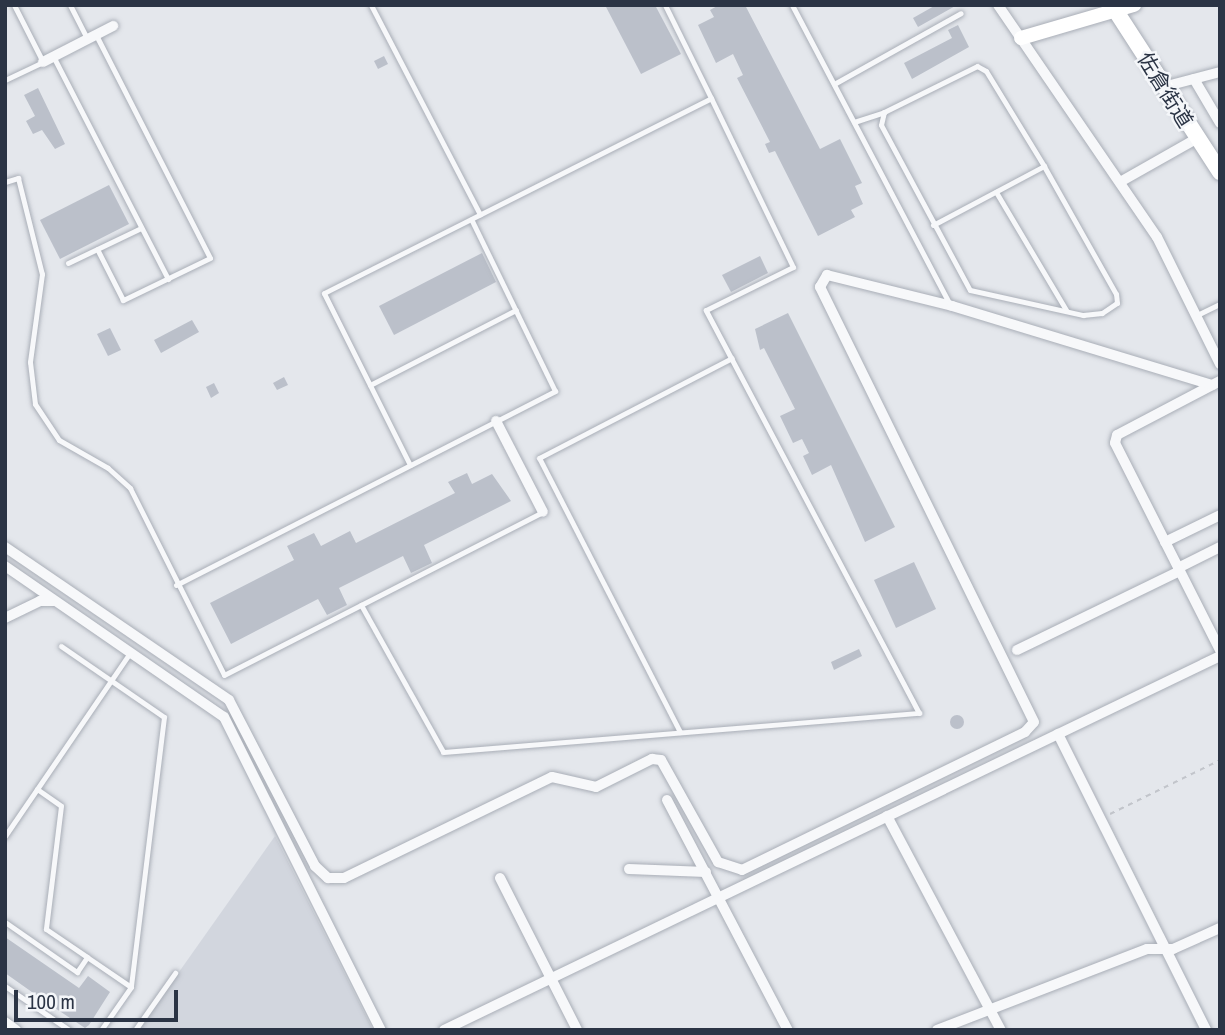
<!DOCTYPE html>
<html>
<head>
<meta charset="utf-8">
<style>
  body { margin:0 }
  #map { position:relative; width:1225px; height:1035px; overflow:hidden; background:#e4e7ec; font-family:"Archivo Narrow","Noto Sans JP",sans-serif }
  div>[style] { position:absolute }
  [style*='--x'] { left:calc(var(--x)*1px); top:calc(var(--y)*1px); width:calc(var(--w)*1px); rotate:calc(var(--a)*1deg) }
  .built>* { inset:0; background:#d2d6de }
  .building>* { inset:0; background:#bbc0ca }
  .round { border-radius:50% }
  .path>* { height:2px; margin-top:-1px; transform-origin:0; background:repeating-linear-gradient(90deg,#c2c5cb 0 5px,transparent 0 10px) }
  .roads { filter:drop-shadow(0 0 2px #a9aeb7) drop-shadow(0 0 2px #a9aeb7) }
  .lane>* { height:5px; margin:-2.5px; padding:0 2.5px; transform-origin:2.5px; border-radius:2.5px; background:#f7f8fa }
  .street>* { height:10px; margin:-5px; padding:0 5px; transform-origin:5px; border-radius:5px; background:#f7f8fa }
  .secondary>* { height:14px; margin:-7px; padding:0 7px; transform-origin:7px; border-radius:7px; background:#fff }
  .primary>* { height:16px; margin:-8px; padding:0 8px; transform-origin:8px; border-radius:8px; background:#fff }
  span { translate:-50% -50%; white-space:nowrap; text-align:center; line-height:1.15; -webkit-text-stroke:5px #f4f6f9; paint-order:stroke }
  .street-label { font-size:21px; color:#2b3445 }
  .frame { position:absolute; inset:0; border:7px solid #2b3445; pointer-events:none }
  .scale { position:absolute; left:14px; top:990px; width:164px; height:32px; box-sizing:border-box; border:4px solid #2b3445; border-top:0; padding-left:9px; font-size:21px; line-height:24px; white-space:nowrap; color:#2b3445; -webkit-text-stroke:5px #f4f6f9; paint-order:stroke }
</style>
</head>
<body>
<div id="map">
  <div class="built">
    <i style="clip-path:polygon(275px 836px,373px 1030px,138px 1030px)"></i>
  </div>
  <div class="building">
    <i style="clip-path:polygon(605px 5px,655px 5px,681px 54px,641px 74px)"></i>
    <i style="clip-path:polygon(719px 5px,745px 5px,820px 149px,840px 139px,862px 183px,855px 186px,863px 204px,851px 210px,855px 217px,818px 236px,775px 151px,769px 153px,765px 144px,770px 142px,737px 78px,743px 75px,733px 54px,716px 63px,698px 25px,714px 17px,710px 10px)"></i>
    <i style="clip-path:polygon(936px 5px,957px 5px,918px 27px,913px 18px)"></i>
    <i style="clip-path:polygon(958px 25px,969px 47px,912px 79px,904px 63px,952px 38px,948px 30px)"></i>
    <i style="clip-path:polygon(384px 56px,388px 64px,378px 69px,374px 61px)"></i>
    <i style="clip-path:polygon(38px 88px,65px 144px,55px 149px,42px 130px,33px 134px,26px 121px,35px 116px,24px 95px)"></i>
    <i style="clip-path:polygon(109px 185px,129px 224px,60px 259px,40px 220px)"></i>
    <i style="clip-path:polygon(482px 253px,496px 282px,394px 335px,379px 306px)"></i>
    <i style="clip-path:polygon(760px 256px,768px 273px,731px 292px,722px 275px)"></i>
    <i style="clip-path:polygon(788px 313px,895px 527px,865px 542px,831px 465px,812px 475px,803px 456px,809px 453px,802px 439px,793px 443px,780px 416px,795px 409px,764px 348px,760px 350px,755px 329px)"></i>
    <i style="clip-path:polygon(192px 320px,199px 332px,161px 353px,154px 340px)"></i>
    <i style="clip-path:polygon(110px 328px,121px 350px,108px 356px,97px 334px)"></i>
    <i style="clip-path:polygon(284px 377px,288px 385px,277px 390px,273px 383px)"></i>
    <i style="clip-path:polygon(214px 383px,219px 393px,211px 398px,206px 387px)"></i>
    <i style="clip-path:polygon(467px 473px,472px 484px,492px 474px,511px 501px,424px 545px,432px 563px,411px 573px,403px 556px,339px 588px,347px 605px,327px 615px,318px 599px,231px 644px,210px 603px,294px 560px,287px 546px,314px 533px,321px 546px,350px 531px,356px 543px,455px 493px,448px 482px)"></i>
    <i style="clip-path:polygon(914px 562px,936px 609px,896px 628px,874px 580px)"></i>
    <i style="clip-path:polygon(859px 649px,862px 656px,834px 670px,831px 662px)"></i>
    <i class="round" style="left:950px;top:715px;width:14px;height:14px"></i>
    <i style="clip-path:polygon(5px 937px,79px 988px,88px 976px,110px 992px,89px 1025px,85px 1028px,55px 1008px,52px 1012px,43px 1006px,46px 1002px,5px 973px)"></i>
  </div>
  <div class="path">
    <i style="--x:1110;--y:814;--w:123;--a:-26.1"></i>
  </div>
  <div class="roads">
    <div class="lane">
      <i style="--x:70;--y:5;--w:38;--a:63"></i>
      <i style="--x:371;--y:5;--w:236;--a:62.5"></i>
      <i style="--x:792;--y:5;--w:340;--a:62.2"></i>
      <i style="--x:96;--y:35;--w:250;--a:62.9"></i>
      <i style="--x:210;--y:258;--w:97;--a:154.2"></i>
      <i style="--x:123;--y:300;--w:57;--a:-117"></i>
      <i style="--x:53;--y:56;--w:251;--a:62.7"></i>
      <i style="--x:5;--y:80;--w:42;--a:-25.3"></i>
      <i style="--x:43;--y:62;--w:64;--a:-117"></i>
      <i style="--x:834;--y:84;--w:145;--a:-29.2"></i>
      <i style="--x:854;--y:122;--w:32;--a:-18"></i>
      <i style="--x:884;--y:112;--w:13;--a:103"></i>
      <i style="--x:881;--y:125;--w:187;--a:61.7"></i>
      <i style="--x:970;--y:290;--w:116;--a:12.5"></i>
      <i style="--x:1083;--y:315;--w:19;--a:-6"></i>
      <i style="--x:1102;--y:313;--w:18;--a:-34"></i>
      <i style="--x:1117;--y:303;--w:9;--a:-96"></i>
      <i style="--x:1116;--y:294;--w:147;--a:-119.4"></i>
      <i style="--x:1044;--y:166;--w:111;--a:-121.4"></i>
      <i style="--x:986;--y:71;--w:10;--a:-151"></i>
      <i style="--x:977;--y:66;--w:104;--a:153.7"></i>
      <i style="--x:5;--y:182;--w:14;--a:-17"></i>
      <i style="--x:18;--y:178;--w:99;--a:76"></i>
      <i style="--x:42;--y:274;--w:89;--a:97.8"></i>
      <i style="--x:30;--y:362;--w:42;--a:83.2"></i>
      <i style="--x:35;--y:404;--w:43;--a:56.3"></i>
      <i style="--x:59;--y:440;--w:56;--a:29.7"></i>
      <i style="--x:108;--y:468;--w:30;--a:42"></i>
      <i style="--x:130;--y:488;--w:209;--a:63.3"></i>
      <i style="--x:224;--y:675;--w:358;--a:-27.1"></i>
      <i style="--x:996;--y:192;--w:137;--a:59.3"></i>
      <i style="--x:933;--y:225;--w:126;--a:-28"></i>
      <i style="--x:68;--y:263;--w:81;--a:-25.6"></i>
      <i style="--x:1197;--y:315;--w:25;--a:-26"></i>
      <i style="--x:370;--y:385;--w:164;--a:-27.2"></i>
      <i style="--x:410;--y:465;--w:192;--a:-116.6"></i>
      <i style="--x:324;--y:293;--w:433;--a:-26.7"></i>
      <i style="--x:711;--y:98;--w:104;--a:-116.3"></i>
      <i style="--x:176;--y:585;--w:426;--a:-27.1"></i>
      <i style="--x:555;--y:391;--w:191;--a:-116"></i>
      <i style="--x:361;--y:605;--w:168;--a:60.8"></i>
      <i style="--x:443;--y:752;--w:478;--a:-4.7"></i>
      <i style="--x:919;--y:713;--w:456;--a:-117.9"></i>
      <i style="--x:706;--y:310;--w:97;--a:-26.3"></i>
      <i style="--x:793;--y:267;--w:188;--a:-115.9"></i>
      <i style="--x:61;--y:646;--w:125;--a:34.6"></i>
      <i style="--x:164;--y:717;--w:272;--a:97"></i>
      <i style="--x:131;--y:987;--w:52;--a:124.9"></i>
      <i style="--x:680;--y:732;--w:308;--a:-117.2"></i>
      <i style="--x:539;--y:458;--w:217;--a:-27.4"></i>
      <i style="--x:37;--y:789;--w:29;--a:35"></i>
      <i style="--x:61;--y:806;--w:124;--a:97"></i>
      <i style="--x:46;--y:929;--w:50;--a:34.3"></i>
      <i style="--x:5;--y:836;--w:222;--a:-55.7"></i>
      <i style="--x:5;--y:922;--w:88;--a:34.8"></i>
      <i style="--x:77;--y:972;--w:18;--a:-56"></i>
      <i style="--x:87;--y:957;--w:53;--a:34.3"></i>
      <i style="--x:5;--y:986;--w:78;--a:34.5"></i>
      <i style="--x:135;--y:1030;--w:70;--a:-54.9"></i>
    </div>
    <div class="street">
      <i style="--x:998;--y:5;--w:281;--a:55.6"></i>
      <i style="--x:1157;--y:237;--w:142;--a:63.6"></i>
      <i style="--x:43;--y:62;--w:79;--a:-27.2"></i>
      <i style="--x:1194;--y:79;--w:51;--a:59.4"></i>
      <i style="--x:1163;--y:87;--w:59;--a:-14.7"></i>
      <i style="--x:1120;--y:182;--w:87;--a:-29.5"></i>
      <i style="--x:1220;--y:381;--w:116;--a:152.3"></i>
      <i style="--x:1117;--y:435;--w:8;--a:104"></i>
      <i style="--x:1115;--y:443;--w:232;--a:63.1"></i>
      <i style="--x:496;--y:421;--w:102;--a:62.7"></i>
      <i style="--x:1165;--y:542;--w:61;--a:-26.1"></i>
      <i style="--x:5;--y:547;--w:271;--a:34.3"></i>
      <i style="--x:229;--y:700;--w:187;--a:62.6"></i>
      <i style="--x:315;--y:866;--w:18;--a:43"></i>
      <i style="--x:328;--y:878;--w:16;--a:0"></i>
      <i style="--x:344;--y:878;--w:231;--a:-25.9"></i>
      <i style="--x:552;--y:777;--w:45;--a:12.8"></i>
      <i style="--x:596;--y:787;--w:63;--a:-26.6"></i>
      <i style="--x:652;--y:759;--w:9;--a:6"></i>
      <i style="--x:661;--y:760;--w:117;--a:60.8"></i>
      <i style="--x:718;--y:862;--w:25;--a:18"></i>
      <i style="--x:742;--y:870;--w:315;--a:-26"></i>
      <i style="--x:1025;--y:732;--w:13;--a:-48"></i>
      <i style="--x:1034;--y:722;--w:485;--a:-116.2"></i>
      <i style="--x:820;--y:287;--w:14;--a:-60"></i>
      <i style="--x:827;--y:275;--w:129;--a:13.9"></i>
      <i style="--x:952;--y:306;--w:272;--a:16.9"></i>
      <i style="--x:5;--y:566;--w:266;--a:34.6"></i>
      <i style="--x:224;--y:717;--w:350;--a:63.4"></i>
      <i style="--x:1178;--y:568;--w:47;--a:-26.6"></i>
      <i style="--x:5;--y:618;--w:39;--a:-26"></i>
      <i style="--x:40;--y:601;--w:14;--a:0"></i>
      <i style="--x:1017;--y:650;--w:181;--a:-25.9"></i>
      <i style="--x:1058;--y:734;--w:331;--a:63.4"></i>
      <i style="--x:667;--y:800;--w:260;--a:62.3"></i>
      <i style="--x:887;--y:816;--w:242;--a:62"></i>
      <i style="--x:629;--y:869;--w:77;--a:2.2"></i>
      <i style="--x:500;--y:878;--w:170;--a:63.1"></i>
      <i style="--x:5;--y:1022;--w:14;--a:36"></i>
      <i style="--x:444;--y:1030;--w:861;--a:-25.73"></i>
      <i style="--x:937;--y:1030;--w:225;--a:-21.1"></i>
      <i style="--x:1147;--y:949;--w:26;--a:0"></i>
      <i style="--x:1173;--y:949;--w:51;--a:-24.1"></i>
    </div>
    <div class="secondary">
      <i style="--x:1021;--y:38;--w:118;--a:-16.3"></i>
    </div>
    <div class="primary">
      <i style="--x:1112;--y:5;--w:199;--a:57.1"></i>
    </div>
  </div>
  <div class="street-label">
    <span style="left:1165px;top:90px;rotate:58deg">佐倉街道</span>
  </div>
  <div class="frame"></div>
  <div class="scale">100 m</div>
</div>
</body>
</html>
